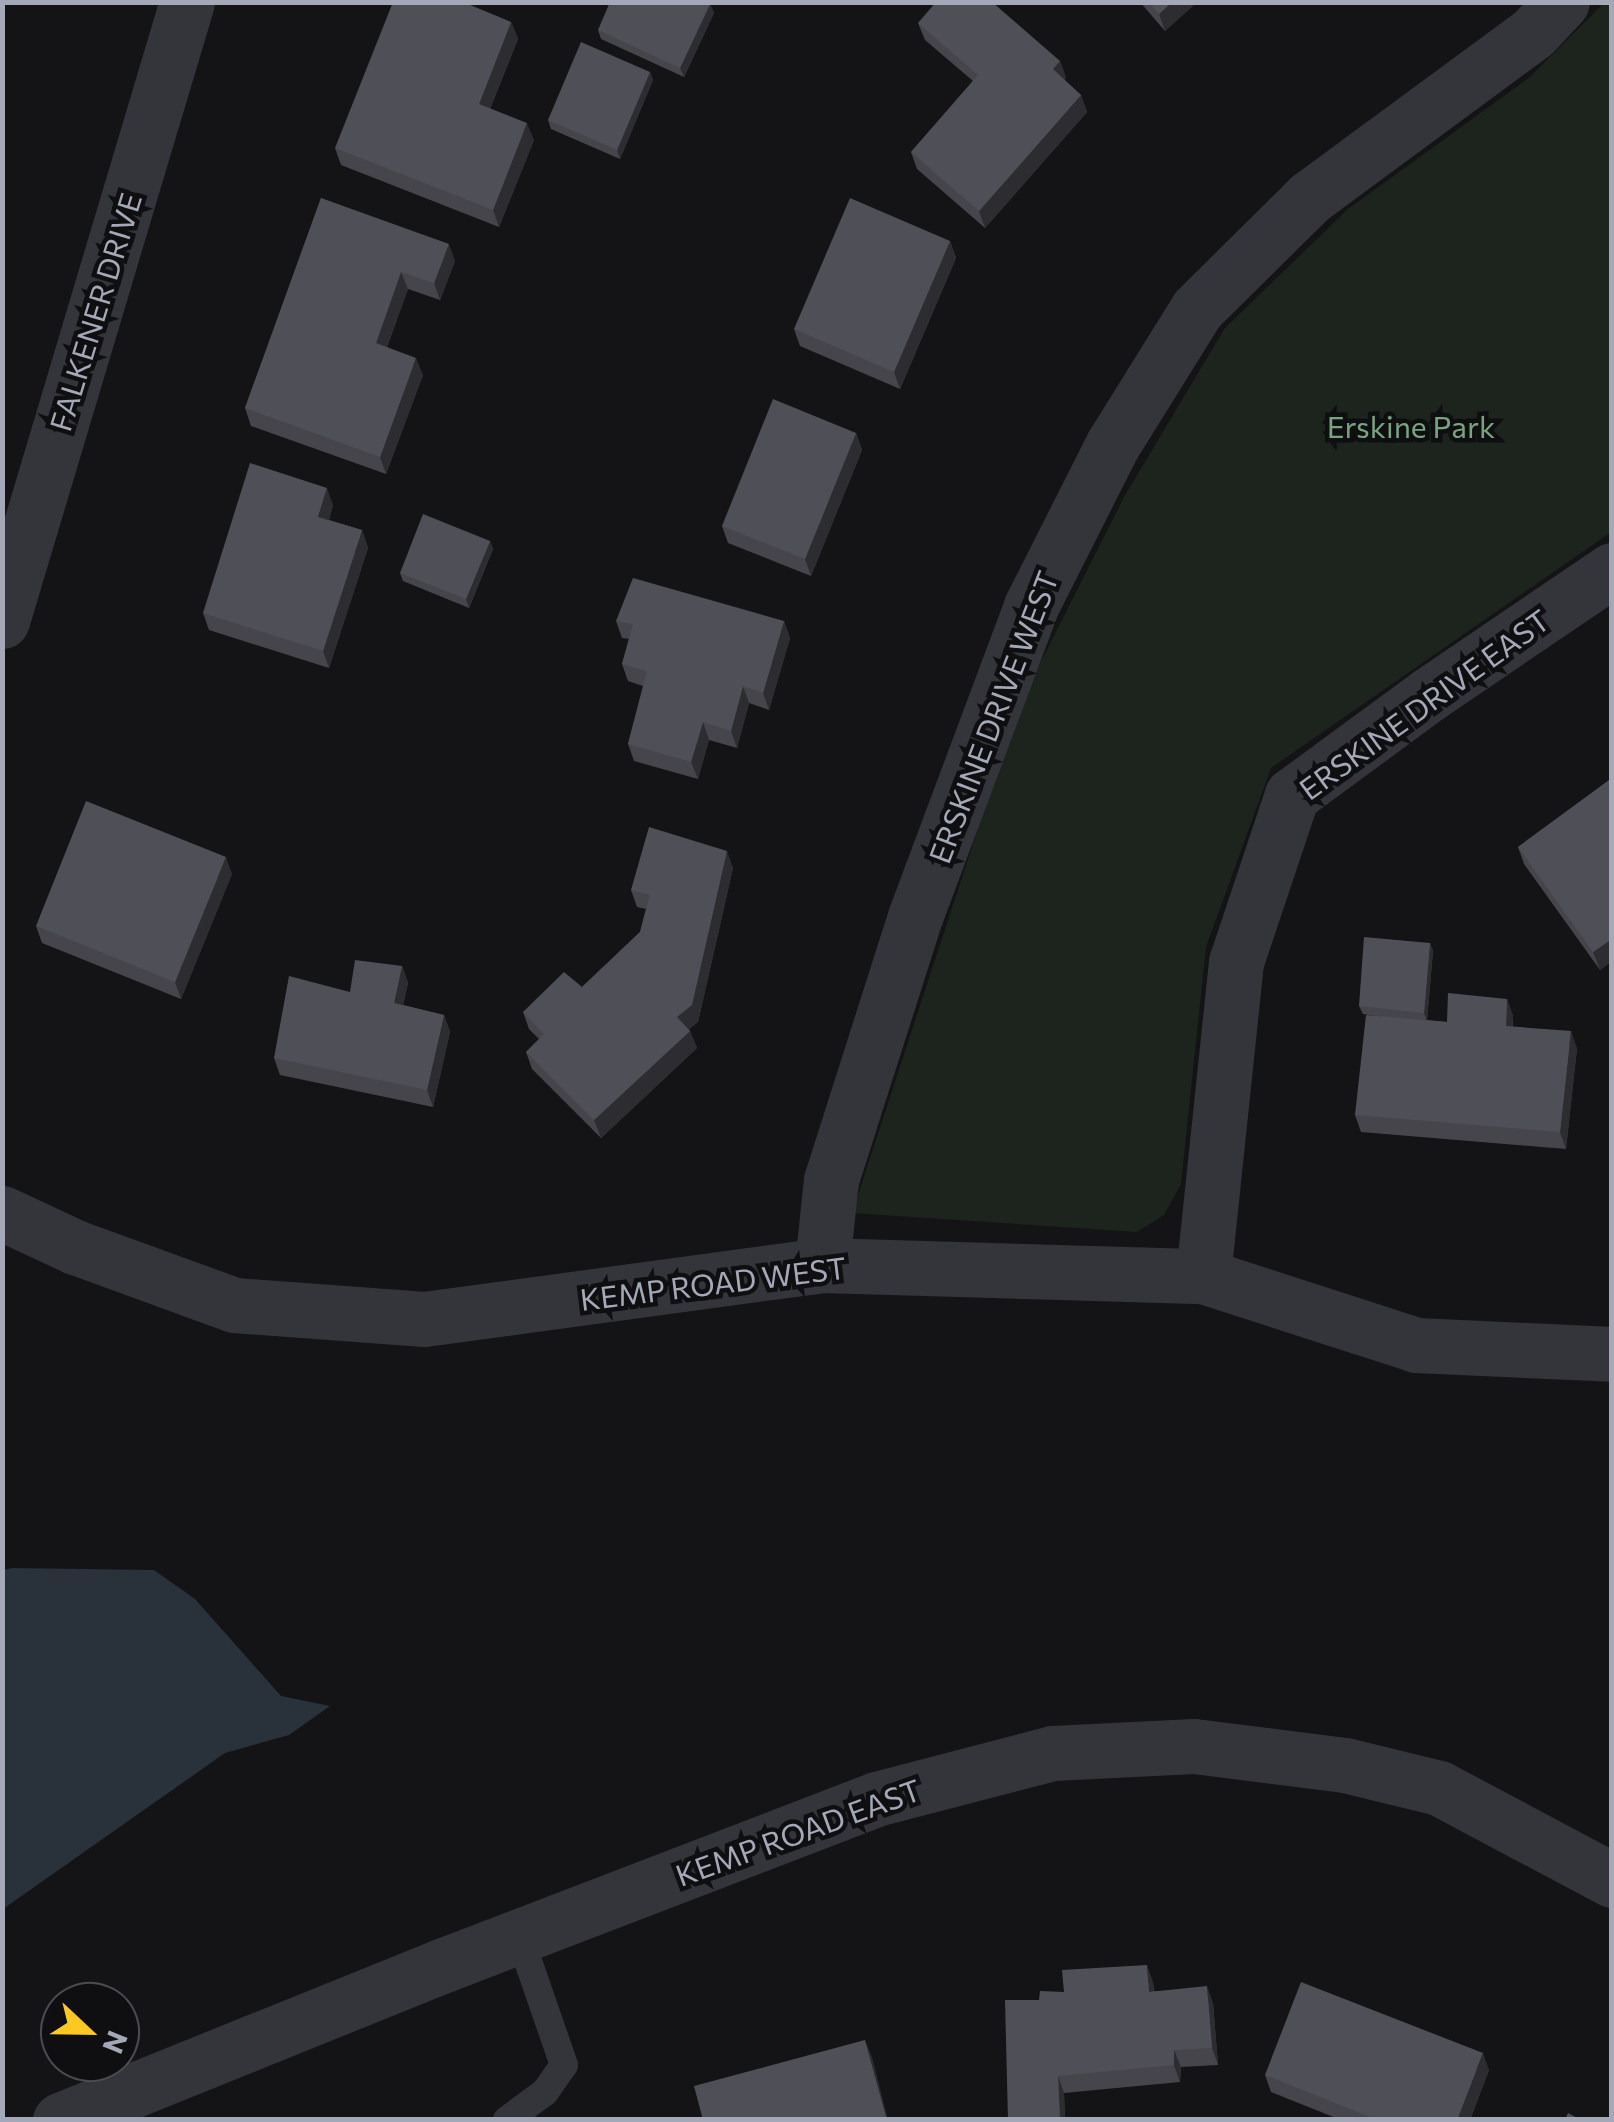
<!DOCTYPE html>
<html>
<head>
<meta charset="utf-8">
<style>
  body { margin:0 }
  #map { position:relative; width:1614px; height:2122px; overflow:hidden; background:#141416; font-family:Commissioner,sans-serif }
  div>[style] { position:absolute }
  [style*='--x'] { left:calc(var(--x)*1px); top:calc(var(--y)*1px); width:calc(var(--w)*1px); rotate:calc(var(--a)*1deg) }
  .green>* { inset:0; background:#1c241d }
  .water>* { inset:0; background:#29313a }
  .lane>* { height:28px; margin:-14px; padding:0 14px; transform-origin:14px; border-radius:14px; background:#34353b }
  .street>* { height:55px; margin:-27.5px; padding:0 27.5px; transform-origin:27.5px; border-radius:27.5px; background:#34353b }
  .wall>* { inset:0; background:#45454b }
  .shaded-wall>* { inset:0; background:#2d2d31 }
  .building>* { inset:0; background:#4f5057 }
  span { translate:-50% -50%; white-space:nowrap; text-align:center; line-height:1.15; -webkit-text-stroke:9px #0f0f11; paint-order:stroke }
  .street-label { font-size:30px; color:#a4a8b7 }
  .park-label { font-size:30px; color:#7aa380 }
  .frame { position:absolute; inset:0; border:5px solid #a4a8b7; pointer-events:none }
  .north { position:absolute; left:40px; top:1982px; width:100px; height:100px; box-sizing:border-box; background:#0f0f11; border:2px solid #4b4c53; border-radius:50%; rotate:112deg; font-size:28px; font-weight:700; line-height:40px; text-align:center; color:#a4a8b7 }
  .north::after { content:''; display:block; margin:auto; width:35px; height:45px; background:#fec823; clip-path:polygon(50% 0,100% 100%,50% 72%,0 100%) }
</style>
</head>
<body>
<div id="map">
  <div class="green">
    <i style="clip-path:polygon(1604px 3px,1611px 3px,1611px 532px,1271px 768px,1206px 947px,1181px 1184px,1164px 1215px,1137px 1232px,852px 1213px,1018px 707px,1124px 497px,1225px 328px,1348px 209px,1530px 77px)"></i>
  </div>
  <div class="water">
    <i style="clip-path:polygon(13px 1568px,154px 1570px,195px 1599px,281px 1696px,330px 1706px,289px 1735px,225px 1753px,3px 1909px,2px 1570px)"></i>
  </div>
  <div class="lane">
    <i style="--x:507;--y:2120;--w:47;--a:-36.4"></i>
    <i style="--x:545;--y:2092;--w:33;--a:-55"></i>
    <i style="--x:564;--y:2065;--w:138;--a:-109.1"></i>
  </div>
  <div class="street">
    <i style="--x:2;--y:621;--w:646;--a:-73.36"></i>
    <i style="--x:2;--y:1213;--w:81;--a:25"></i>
    <i style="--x:75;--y:1247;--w:169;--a:20"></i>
    <i style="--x:234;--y:1305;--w:191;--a:4.2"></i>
    <i style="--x:424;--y:1319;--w:402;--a:-7.7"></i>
    <i style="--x:822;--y:1265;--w:381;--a:1.7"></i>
    <i style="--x:1203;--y:1276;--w:224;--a:17.9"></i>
    <i style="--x:1416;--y:1345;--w:196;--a:2.6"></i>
    <i style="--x:822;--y:1265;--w:85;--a:-84"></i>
    <i style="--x:831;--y:1180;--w:279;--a:-72.3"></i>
    <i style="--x:916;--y:914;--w:329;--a:-69.5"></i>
    <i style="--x:1031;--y:606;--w:182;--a:-63.2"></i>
    <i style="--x:1113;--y:444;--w:159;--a:-58.1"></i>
    <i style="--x:1197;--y:309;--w:158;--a:-44.7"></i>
    <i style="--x:1309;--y:198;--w:278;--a:-36.4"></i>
    <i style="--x:1533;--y:33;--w:42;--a:-46.9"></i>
    <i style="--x:1203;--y:1276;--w:316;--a:-84"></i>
    <i style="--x:1236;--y:962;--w:176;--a:-71.5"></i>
    <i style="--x:1292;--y:795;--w:169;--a:-36.3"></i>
    <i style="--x:1428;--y:695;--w:222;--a:-34.2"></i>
    <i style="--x:60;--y:2120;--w:414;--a:-22"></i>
    <i style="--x:444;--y:1965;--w:463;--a:-21"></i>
    <i style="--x:876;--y:1799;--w:182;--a:-14.6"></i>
    <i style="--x:1052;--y:1753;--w:142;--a:-2.8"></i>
    <i style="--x:1194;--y:1746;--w:152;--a:7.2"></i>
    <i style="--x:1345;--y:1765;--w:97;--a:13.7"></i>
    <i style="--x:1439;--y:1788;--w:196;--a:28"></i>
  </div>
  <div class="wall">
    <i style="clip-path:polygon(1140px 2px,1197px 2px,1165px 31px)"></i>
    <i style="clip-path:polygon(710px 4px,714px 13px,684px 77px,601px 39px,598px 30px)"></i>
    <i style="clip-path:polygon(511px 22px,518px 39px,490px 109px,534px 140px,499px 227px,341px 165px,335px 148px)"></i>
    <i style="clip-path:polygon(918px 23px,1060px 61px,1066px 78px,1064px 80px,1081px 95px,1087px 112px,985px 228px,917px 169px,911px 152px,973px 81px,925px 40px)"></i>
    <i style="clip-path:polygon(650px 72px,653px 80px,620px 159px,551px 129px,548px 120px)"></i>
    <i style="clip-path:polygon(321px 198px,455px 261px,440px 300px,408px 289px,387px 347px,423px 375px,386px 474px,251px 426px,245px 408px)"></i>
    <i style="clip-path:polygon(950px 241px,956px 258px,900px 389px,800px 346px,794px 329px)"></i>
    <i style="clip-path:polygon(856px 433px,862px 450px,811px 576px,728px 543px,722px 526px)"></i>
    <i style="clip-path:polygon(333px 505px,329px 520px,362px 530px,368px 548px,329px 668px,209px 630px,203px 613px)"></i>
    <i style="clip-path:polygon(490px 541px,493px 549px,469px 608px,403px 581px,400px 573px)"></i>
    <i style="clip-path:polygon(616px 621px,784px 621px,790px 638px,769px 710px,749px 703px,737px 748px,709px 740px,698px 779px,634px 761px,628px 744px,643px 686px,628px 681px,622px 664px,629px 639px,622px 638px)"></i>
    <i style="clip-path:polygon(1612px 778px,1612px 961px,1600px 970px,1524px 864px,1518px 847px)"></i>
    <i style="clip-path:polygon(733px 868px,698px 1022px,689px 1029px,697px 1048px,601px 1138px,532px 1069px,526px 1052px,539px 1039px,529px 1029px,523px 1012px,582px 987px,640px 932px,646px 909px,637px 907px,631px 890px)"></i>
    <i style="clip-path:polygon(232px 874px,181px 999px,42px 943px,36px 926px)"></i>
    <i style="clip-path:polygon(1430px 943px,1433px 951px,1427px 1020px,1447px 1022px,1507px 999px,1513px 1016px,1513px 1027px,1577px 1048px,1566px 1149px,1361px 1132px,1355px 1115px,1382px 1017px,1363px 1014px,1359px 1006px)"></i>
    <i style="clip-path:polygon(402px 966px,408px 983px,403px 1005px,444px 1015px,450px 1032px,433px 1107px,280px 1075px,274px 1058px,350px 992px)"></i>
    <i style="clip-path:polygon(1153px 1982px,1154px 1991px,1213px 2003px,1218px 2065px,1181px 2067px,1180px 2082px,1064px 2093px,1065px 2120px,1008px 2120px,1039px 2000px)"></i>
    <i style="clip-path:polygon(1489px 2070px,1470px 2120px,1341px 2120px,1271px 2092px,1265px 2075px)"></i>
  </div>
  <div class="shaded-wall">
    <i style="clip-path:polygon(1172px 2px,1197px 2px,1165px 31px,1159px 14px)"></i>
    <i style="clip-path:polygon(710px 4px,714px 13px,684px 77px,680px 68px)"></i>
    <i style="clip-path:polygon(511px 22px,518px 39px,485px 121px,479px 104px)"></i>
    <i style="clip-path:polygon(1060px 61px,1066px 78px,1059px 86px,1053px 69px)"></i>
    <i style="clip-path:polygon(650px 72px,653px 80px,620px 159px,617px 150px)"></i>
    <i style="clip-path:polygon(1081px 95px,1087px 112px,985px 228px,979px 211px)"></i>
    <i style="clip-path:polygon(527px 123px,534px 140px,499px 227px,493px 210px)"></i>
    <i style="clip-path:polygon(950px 241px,956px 258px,900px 389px,894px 372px)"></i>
    <i style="clip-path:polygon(449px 244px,455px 261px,440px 300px,434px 283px)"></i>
    <i style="clip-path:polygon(401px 272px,408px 289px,382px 360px,376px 343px)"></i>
    <i style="clip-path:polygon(416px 358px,423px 375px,386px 474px,380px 457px)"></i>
    <i style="clip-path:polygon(856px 433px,862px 450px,811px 576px,805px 559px)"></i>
    <i style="clip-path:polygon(327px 488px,333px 505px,325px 534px,318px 517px)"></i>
    <i style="clip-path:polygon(362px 530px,368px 548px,329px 668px,323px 651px)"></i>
    <i style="clip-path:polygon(490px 541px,493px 549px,469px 608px,466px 599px)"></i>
    <i style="clip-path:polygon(784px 621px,790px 638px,769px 710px,763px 693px)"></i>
    <i style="clip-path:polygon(743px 686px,749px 703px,737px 748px,731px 731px)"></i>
    <i style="clip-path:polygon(703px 722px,709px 740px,698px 779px,691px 762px)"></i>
    <i style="clip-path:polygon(727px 851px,733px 868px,698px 1022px,683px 1034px,677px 1017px)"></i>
    <i style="clip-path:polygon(226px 857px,232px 874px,181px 999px,175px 982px)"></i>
    <i style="clip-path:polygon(1612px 939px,1612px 961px,1600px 970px,1593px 952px)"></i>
    <i style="clip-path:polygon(1430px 943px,1433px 951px,1427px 1021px,1424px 1013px)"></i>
    <i style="clip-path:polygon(402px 966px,408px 983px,400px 1020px,394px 1003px)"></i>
    <i style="clip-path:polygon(1507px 999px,1513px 1016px,1512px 1044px,1506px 1026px)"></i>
    <i style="clip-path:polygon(444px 1015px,450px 1032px,433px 1107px,427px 1090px)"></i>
    <i style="clip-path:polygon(690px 1031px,697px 1048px,601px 1138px,594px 1120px)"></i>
    <i style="clip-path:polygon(1571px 1031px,1577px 1048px,1566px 1149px,1560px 1132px)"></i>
    <i style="clip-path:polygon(1147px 1965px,1153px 1982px,1155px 2009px,1149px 1992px)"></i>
    <i style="clip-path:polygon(1207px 1986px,1213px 2003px,1218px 2065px,1212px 2048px)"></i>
    <i style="clip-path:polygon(865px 2040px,872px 2057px,888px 2120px,887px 2120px)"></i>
    <i style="clip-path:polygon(1174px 2050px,1181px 2067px,1180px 2082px,1174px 2065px)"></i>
    <i style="clip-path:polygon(1483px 2053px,1489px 2070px,1470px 2120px,1457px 2120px)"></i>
    <i style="clip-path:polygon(1058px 2076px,1064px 2093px,1065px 2120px,1060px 2120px)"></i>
  </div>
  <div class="building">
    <i style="clip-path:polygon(393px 2px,463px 2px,511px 22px,479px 104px,527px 123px,493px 210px,335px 148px)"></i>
    <i style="clip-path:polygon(610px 2px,707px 2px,710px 4px,680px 68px,598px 30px)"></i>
    <i style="clip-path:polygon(936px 2px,992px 2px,1060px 61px,1053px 69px,1081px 95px,979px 211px,911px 152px,978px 75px,918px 23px)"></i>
    <i style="clip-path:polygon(1149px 2px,1172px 2px,1159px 14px)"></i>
    <i style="clip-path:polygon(581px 42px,650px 72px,617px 150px,548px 120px)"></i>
    <i style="clip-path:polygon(321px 198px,449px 244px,434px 283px,401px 272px,376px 343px,416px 358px,380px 457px,245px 408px)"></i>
    <i style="clip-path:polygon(850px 198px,950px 241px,894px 372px,794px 329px)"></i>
    <i style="clip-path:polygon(773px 399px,856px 433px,805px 559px,722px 526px)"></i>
    <i style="clip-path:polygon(250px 463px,327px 488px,318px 517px,362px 530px,323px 651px,203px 613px)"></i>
    <i style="clip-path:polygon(423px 514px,490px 541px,466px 599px,400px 573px)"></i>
    <i style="clip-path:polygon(633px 578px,784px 621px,763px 693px,743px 686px,731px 731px,703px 722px,691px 762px,628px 744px,647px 671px,622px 664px,633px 624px,616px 621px)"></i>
    <i style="clip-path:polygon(1612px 778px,1612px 939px,1593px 952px,1518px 847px)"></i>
    <i style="clip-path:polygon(86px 801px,226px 857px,175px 982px,36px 926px)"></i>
    <i style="clip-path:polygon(649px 827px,727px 851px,692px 1005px,677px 1017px,690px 1031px,594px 1120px,526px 1052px,544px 1034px,523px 1012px,564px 972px,582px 987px,640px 932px,650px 895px,631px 890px)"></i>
    <i style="clip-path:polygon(1364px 937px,1430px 943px,1424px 1013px,1359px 1006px)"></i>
    <i style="clip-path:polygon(355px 960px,402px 966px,394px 1003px,444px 1015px,427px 1090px,274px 1058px,289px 976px,350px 992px)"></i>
    <i style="clip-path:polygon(1448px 993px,1507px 999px,1506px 1026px,1571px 1031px,1560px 1132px,1355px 1115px,1366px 1015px,1447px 1022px)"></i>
    <i style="clip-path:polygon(1147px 1965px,1149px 1992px,1207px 1986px,1212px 2048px,1174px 2050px,1174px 2065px,1058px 2076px,1060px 2120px,1008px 2120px,1005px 2000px,1039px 2000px,1040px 1991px,1064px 1992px,1062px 1970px)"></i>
    <i style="clip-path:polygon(1301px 1982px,1483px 2053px,1457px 2120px,1378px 2120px,1265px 2075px)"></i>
    <i style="clip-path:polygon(865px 2040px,887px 2120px,703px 2120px,694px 2086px)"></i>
    <i style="clip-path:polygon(1568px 2113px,1581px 2120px,1565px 2120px)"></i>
  </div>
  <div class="street-label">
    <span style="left:95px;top:312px;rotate:-73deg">FALKENER DRIVE</span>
    <span style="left:1424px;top:704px;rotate:-36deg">ERSKINE DRIVE EAST</span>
    <span style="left:993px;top:717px;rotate:-69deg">ERSKINE DRIVE WEST</span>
    <span style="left:713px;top:1283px;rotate:-7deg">KEMP ROAD WEST</span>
    <span style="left:798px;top:1832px;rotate:-20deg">KEMP ROAD EAST</span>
  </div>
  <div class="park-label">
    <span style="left:1411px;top:426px">Erskine Park</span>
  </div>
  <div class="frame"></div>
  <div class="north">N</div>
</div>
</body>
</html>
